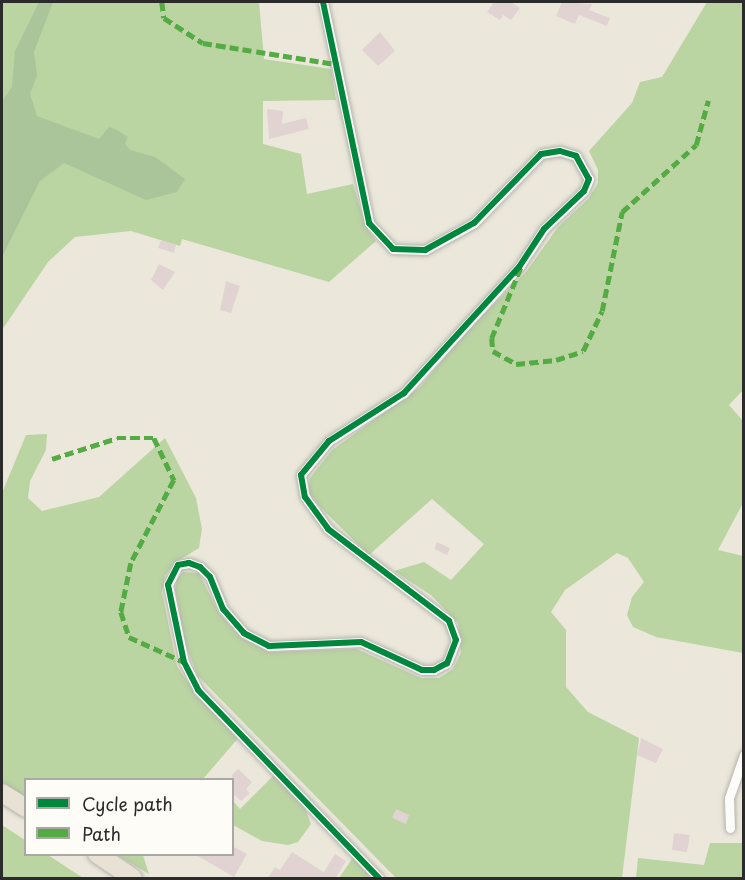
<!DOCTYPE html>
<html>
<head>
<meta charset="utf-8">
<style>
  body { margin:0 }
  #map { position:relative; width:745px; height:880px; overflow:hidden; background:#ebe8db; font-family:"Playpen Sans",sans-serif }
  div>[style] { position:absolute }
  [style*='--x'] { left:calc(var(--x)*1px); top:calc(var(--y)*1px); width:calc(var(--w)*1px); rotate:calc(var(--a)*1deg) }
  .green>* { inset:0; background:#bad4a2 }
  .forest>* { inset:0; background:#aac59a }
  .building>* { inset:0; background:#e1d3d2 }
  .roads { filter:drop-shadow(0 0 2px #b5b3ac) drop-shadow(0 0 2px #b5b3ac) }
  .minor>* { height:9px; margin:-4.5px; padding:0 4.5px; transform-origin:4.5px; border-radius:4.5px; background:#fcfcfa }
  .motorway>* { height:18px; margin:-9px; padding:0 9px; transform-origin:9px; border-radius:9px; background:#e8e2d5 }
  .quiet>* { height:4.5px; margin-top:-2.25px; transform-origin:0; background:repeating-linear-gradient(90deg,#54ab44 0 9px,transparent 0 13.5px) }
  .cycleway>* { height:6px; margin:-3px; padding:0 3px; transform-origin:3px; border-radius:3px; background:#00873e }
  span { translate:-50% -50%; white-space:nowrap; text-align:center; line-height:1.15; -webkit-text-stroke:6px #fdfcf7; paint-order:stroke }
  .frame { position:absolute; inset:0; border:3px solid #2b2b2b; pointer-events:none }
  .legend { position:absolute; left:24px; top:778px; width:210px; height:78px; box-sizing:border-box; background:#fdfcf7; border:2px solid #a9a8a5; margin:0; padding:8px 10px; list-style:none; font-size:18px; color:#2b2b2b }
  .legend li { display:flex; align-items:center; gap:12px; height:30px }
  .legend b { width:30px; border:2px solid #a9a8a5 }
</style>
</head>
<body>
<div id="map">
  <div class="green">
    <i style="clip-path:polygon(2px 2px,259px 2px,264px 59px,331px 69px,336px 100px,263px 101px,263px 144px,301px 154px,307px 194px,353px 184px,366px 227px,376px 241px,329px 282px,182px 239px,180px 246px,131px 231px,75px 237px,48px 262px,2px 330px)"></i>
    <i style="clip-path:polygon(707px 2px,743px 2px,744px 389px,729px 405px,743px 421px,744px 501px,718px 550px,743px 556px,743px 653px,656px 637px,633px 627px,627px 615px,632px 597px,644px 582px,628px 558px,617px 553px,565px 590px,551px 612px,566px 630px,566px 687px,588px 712px,639px 738px,622px 878px,396px 878px,197px 675px,185px 643px,175px 589px,177px 579px,183px 572px,199px 573px,219px 613px,238px 635px,268px 652px,357px 649px,421px 678px,439px 678px,453px 669px,461px 653px,458px 623px,431px 595px,394px 571px,424px 562px,451px 580px,484px 544px,432px 499px,369px 555px,317px 504px,308px 491px,310px 478px,332px 450px,420px 387px,467px 331px,526px 272px,558px 227px,588px 199px,598px 183px,598px 170px,589px 151px,632px 103px,640px 82px,662px 77px)"></i>
    <i style="clip-path:polygon(47px 434px,46px 450px,30px 481px,28px 498px,42px 511px,99px 497px,165px 438px,196px 498px,202px 529px,199px 548px,174px 563px,165px 576px,162px 592px,177px 666px,193px 690px,240px 736px,203px 779px,26px 780px,25px 798px,2px 783px,2px 493px,26px 435px)"></i>
    <i style="clip-path:polygon(277px 772px,303px 803px,311px 824px,298px 842px,288px 845px,262px 841px,233px 825px,233px 801px,240px 809px)"></i>
    <i style="clip-path:polygon(743px 780px,743px 878px,636px 878px,638px 858px,704px 865px,710px 843px,742px 843px)"></i>
    <i style="clip-path:polygon(2px 825px,25px 840px,26px 854px,48px 855px,83px 878px,2px 878px)"></i>
    <i style="clip-path:polygon(117px 855px,143px 855px,149px 874px)"></i>
    <i style="clip-path:polygon(354px 856px,362px 868px,371px 878px,339px 878px)"></i>
  </div>
  <div class="forest">
    <i style="clip-path:polygon(39px 2px,53px 2px,34px 52px,37px 75px,30px 94px,37px 116px,99px 139px,109px 127px,115px 129px,128px 137px,125px 144px,130px 150px,155px 157px,185px 179px,177px 192px,146px 200px,64px 163px,40px 181px,2px 257px,2px 101px,12px 87px,15px 51px)"></i>
  </div>
  <div class="building">
    <i style="clip-path:polygon(494px 2px,511px 2px,520px 8px,511px 20px,503px 15px,500px 20px,487px 12px)"></i>
    <i style="clip-path:polygon(562px 2px,592px 4px,589px 10px,610px 18px,607px 26px,579px 15px,575px 24px,556px 16px)"></i>
    <i style="clip-path:polygon(380px 32px,395px 51px,378px 66px,362px 50px)"></i>
    <i style="clip-path:polygon(267px 109px,283px 111px,282px 124px,306px 118px,309px 129px,269px 139px)"></i>
    <i style="clip-path:polygon(161px 240px,176px 245px,174px 253px,158px 248px)"></i>
    <i style="clip-path:polygon(159px 264px,175px 272px,163px 290px,151px 280px)"></i>
    <i style="clip-path:polygon(226px 281px,240px 286px,231px 313px,220px 310px)"></i>
    <i style="clip-path:polygon(437px 542px,450px 548px,447px 555px,434px 549px)"></i>
    <i style="clip-path:polygon(641px 738px,663px 749px,656px 763px,637px 755px)"></i>
    <i style="clip-path:polygon(238px 769px,252px 782px,246px 789px,250px 793px,241px 801px,232px 793px,232px 775px)"></i>
    <i style="clip-path:polygon(396px 809px,409px 815px,406px 824px,392px 818px)"></i>
    <i style="clip-path:polygon(674px 833px,690px 835px,687px 852px,672px 850px)"></i>
    <i style="clip-path:polygon(232px 846px,247px 854px,234px 877px,196px 855px,232px 855px)"></i>
    <i style="clip-path:polygon(292px 852px,324px 872px,335px 854px,346px 861px,335px 879px,267px 879px,275px 867px,280px 870px)"></i>
  </div>
  <div class="roads">
    <div class="minor">
      <i style="--x:323;--y:2;--w:226;--a:78.2"></i>
      <i style="--x:369;--y:223;--w:35;--a:47"></i>
      <i style="--x:393;--y:249;--w:32;--a:2"></i>
      <i style="--x:425;--y:250;--w:56;--a:-28.9"></i>
      <i style="--x:474;--y:223;--w:96;--a:-45.8"></i>
      <i style="--x:541;--y:154;--w:19;--a:-9"></i>
      <i style="--x:560;--y:151;--w:17;--a:17"></i>
      <i style="--x:576;--y:156;--w:26;--a:61"></i>
      <i style="--x:589;--y:179;--w:13;--a:113"></i>
      <i style="--x:584;--y:191;--w:55;--a:136.5"></i>
      <i style="--x:544;--y:229;--w:45;--a:123.3"></i>
      <i style="--x:519;--y:267;--w:171;--a:132.4"></i>
      <i style="--x:404;--y:393;--w:89;--a:147.4"></i>
      <i style="--x:329;--y:441;--w:44;--a:129.5"></i>
      <i style="--x:301;--y:475;--w:22;--a:80"></i>
      <i style="--x:305;--y:497;--w:39;--a:54"></i>
      <i style="--x:328;--y:529;--w:152;--a:37.2"></i>
      <i style="--x:449;--y:621;--w:20;--a:70"></i>
      <i style="--x:456;--y:640;--w:25;--a:111"></i>
      <i style="--x:447;--y:663;--w:15;--a:152"></i>
      <i style="--x:434;--y:670;--w:12;--a:180"></i>
      <i style="--x:422;--y:670;--w:67;--a:-155.3"></i>
      <i style="--x:361;--y:642;--w:92;--a:177.5"></i>
      <i style="--x:269;--y:646;--w:28;--a:-153"></i>
      <i style="--x:244;--y:633;--w:32;--a:-131"></i>
      <i style="--x:223;--y:609;--w:35;--a:-112"></i>
      <i style="--x:210;--y:577;--w:14;--a:-135"></i>
      <i style="--x:200;--y:567;--w:12;--a:-160"></i>
      <i style="--x:189;--y:563;--w:11;--a:170"></i>
      <i style="--x:178;--y:565;--w:22;--a:117"></i>
      <i style="--x:168;--y:585;--w:79;--a:78.3"></i>
      <i style="--x:184;--y:662;--w:31;--a:63"></i>
      <i style="--x:198;--y:690;--w:261;--a:46.1"></i>
      <i style="--x:730;--y:828;--w:30;--a:-92"></i>
      <i style="--x:729;--y:798;--w:46;--a:-70.8"></i>
    </div>
    <div class="motorway">
      <i style="--x:2;--y:793;--w:28;--a:32"></i>
      <i style="--x:97;--y:854;--w:43;--a:33.7"></i>
    </div>
  </div>
  <div class="quiet">
    <i style="--x:162;--y:2;--w:16;--a:83"></i>
    <i style="--x:164;--y:18;--w:46;--a:32.7"></i>
    <i style="--x:203;--y:43;--w:134;--a:9"></i>
    <i style="--x:521;--y:268;--w:76;--a:112.5"></i>
    <i style="--x:492;--y:338;--w:13;--a:86"></i>
    <i style="--x:493;--y:351;--w:26;--a:29"></i>
    <i style="--x:516;--y:364;--w:40;--a:-5.7"></i>
    <i style="--x:556;--y:360;--w:28;--a:-18"></i>
    <i style="--x:583;--y:351;--w:44;--a:-64.6"></i>
    <i style="--x:602;--y:311;--w:101;--a:-78.6"></i>
    <i style="--x:622;--y:212;--w:100;--a:-42.2"></i>
    <i style="--x:696;--y:145;--w:46;--a:-74.7"></i>
    <i style="--x:52;--y:459;--w:68;--a:-17.9"></i>
    <i style="--x:117;--y:438;--w:37;--a:0"></i>
    <i style="--x:154;--y:438;--w:47;--a:64.5"></i>
    <i style="--x:174;--y:480;--w:93;--a:117.4"></i>
    <i style="--x:131;--y:563;--w:50;--a:101.5"></i>
    <i style="--x:121;--y:612;--w:26;--a:72"></i>
    <i style="--x:129;--y:637;--w:60;--a:24.4"></i>
  </div>
  <div class="cycleway">
    <i style="--x:323;--y:2;--w:226;--a:78.2"></i>
    <i style="--x:369;--y:223;--w:35;--a:47"></i>
    <i style="--x:393;--y:249;--w:32;--a:2"></i>
    <i style="--x:425;--y:250;--w:56;--a:-28.9"></i>
    <i style="--x:474;--y:223;--w:96;--a:-45.8"></i>
    <i style="--x:541;--y:154;--w:19;--a:-9"></i>
    <i style="--x:560;--y:151;--w:17;--a:17"></i>
    <i style="--x:576;--y:156;--w:26;--a:61"></i>
    <i style="--x:589;--y:179;--w:13;--a:113"></i>
    <i style="--x:584;--y:191;--w:55;--a:136.5"></i>
    <i style="--x:544;--y:229;--w:45;--a:123.3"></i>
    <i style="--x:519;--y:267;--w:171;--a:132.4"></i>
    <i style="--x:404;--y:393;--w:89;--a:147.4"></i>
    <i style="--x:329;--y:441;--w:44;--a:129.5"></i>
    <i style="--x:301;--y:475;--w:22;--a:80"></i>
    <i style="--x:305;--y:497;--w:39;--a:54"></i>
    <i style="--x:328;--y:529;--w:152;--a:37.2"></i>
    <i style="--x:449;--y:621;--w:20;--a:70"></i>
    <i style="--x:456;--y:640;--w:25;--a:111"></i>
    <i style="--x:447;--y:663;--w:15;--a:152"></i>
    <i style="--x:434;--y:670;--w:12;--a:180"></i>
    <i style="--x:422;--y:670;--w:67;--a:-155.3"></i>
    <i style="--x:361;--y:642;--w:92;--a:177.5"></i>
    <i style="--x:269;--y:646;--w:28;--a:-153"></i>
    <i style="--x:244;--y:633;--w:32;--a:-131"></i>
    <i style="--x:223;--y:609;--w:35;--a:-112"></i>
    <i style="--x:210;--y:577;--w:14;--a:-135"></i>
    <i style="--x:200;--y:567;--w:12;--a:-160"></i>
    <i style="--x:189;--y:563;--w:11;--a:170"></i>
    <i style="--x:178;--y:565;--w:22;--a:117"></i>
    <i style="--x:168;--y:585;--w:79;--a:78.3"></i>
    <i style="--x:184;--y:662;--w:31;--a:63"></i>
    <i style="--x:198;--y:690;--w:261;--a:46.1"></i>
  </div>
  <div class="frame"></div>
  <ul class="legend">
  <li><b style="height:8px;background:#00873e"></b>Cycle path</li>
  <li><b style="height:8px;background:#54ab44"></b>Path</li>
  </ul>
</div>
</body>
</html>
